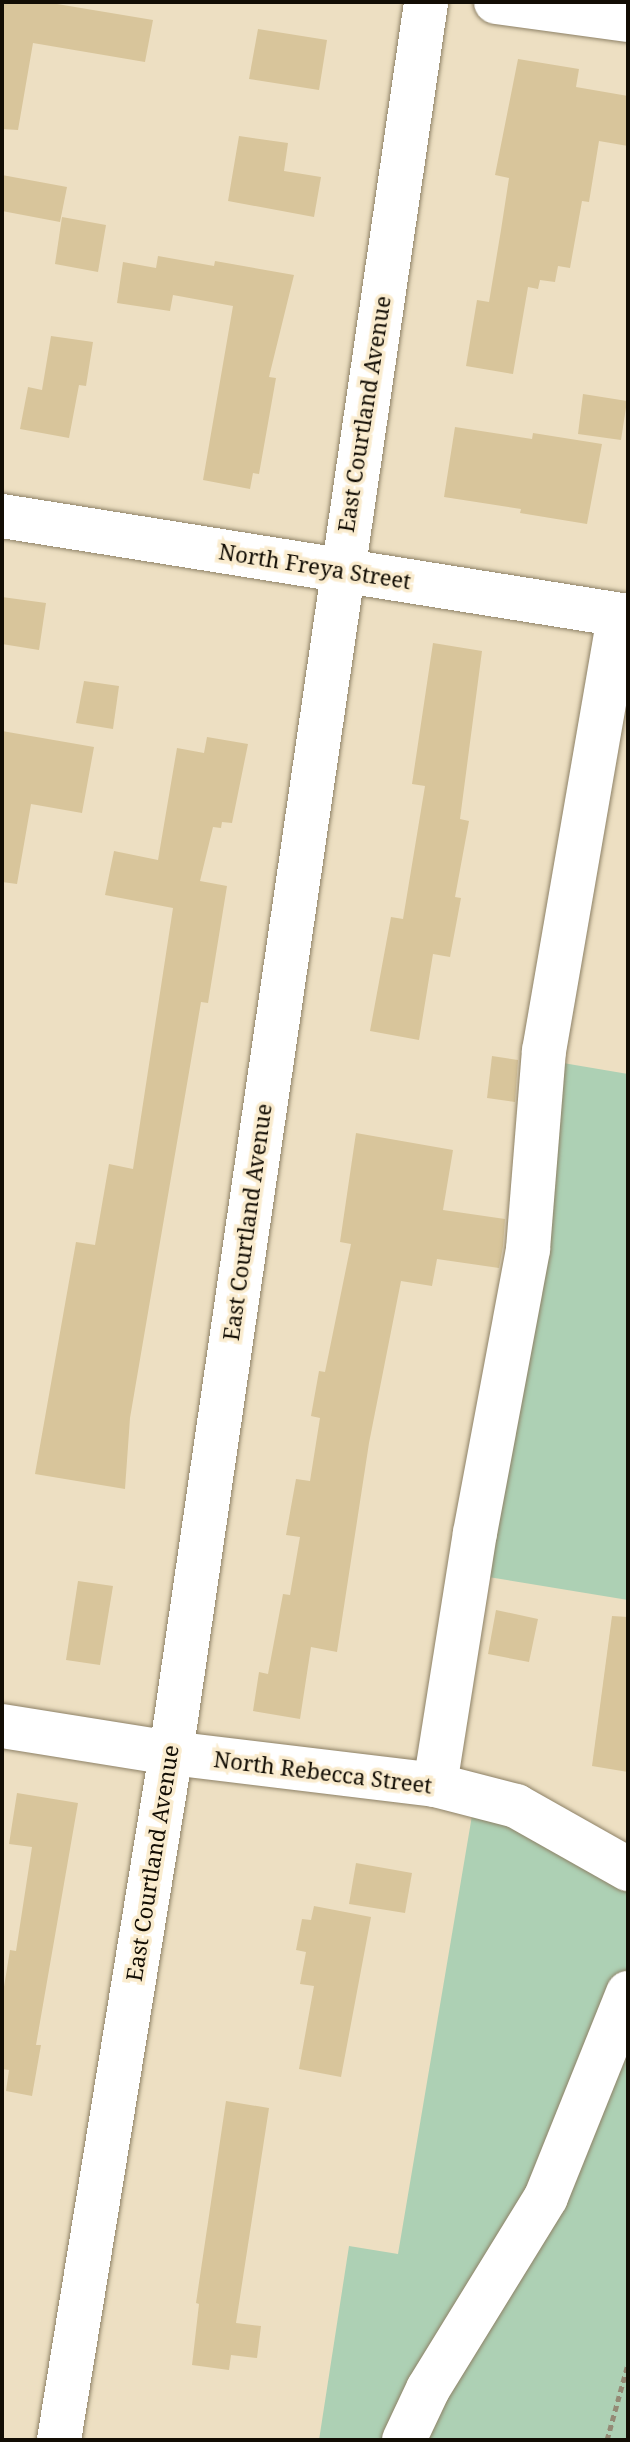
<!DOCTYPE html>
<html>
<head>
<meta charset="utf-8">
<style>
  body { margin:0 }
  #map { position:relative; width:630px; height:2442px; overflow:hidden; background:#eddfc2; font-family:"Noto Serif",serif }
  div>[style] { position:absolute }
  [style*='--x'] { left:calc(var(--x)*1px); top:calc(var(--y)*1px); width:calc(var(--w)*1px); rotate:calc(var(--a)*1deg) }
  .green>* { inset:0; background:#add0b4 }
  .building>* { inset:0; background:#d8c59b }
  .path>* { height:5px; margin-top:-2.5px; transform-origin:0; background:repeating-linear-gradient(90deg,#948a75 0 6px,transparent 0 10px) }
  .roads { filter:drop-shadow(0 0 2px #8d8166) drop-shadow(0 0 2px #8d8166) }
  .minor>* { height:44px; margin:-22px; padding:0 22px; transform-origin:22px; border-radius:22px; background:#fff }
  span { translate:-50% -50%; white-space:nowrap; text-align:center; line-height:1.15; -webkit-text-stroke:7px #faeccf; paint-order:stroke }
  .street-label { font-size:22px; color:#120d04 }
  .frame { position:absolute; inset:0; border:4px solid #120d04; pointer-events:none }
</style>
</head>
<body>
<div id="map">
  <div class="green">
    <i style="clip-path:polygon(563px 1063px,628px 1074px,628px 1600px,476px 1575px)"></i>
    <i style="clip-path:polygon(479px 1774px,628px 1852px,628px 2440px,319px 2440px,349px 2246px,398px 2254px)"></i>
  </div>
  <div class="building">
    <i style="clip-path:polygon(2px 2px,45px 2px,153px 20px,145px 62px,33px 43px,18px 130px,2px 129px)"></i>
    <i style="clip-path:polygon(258px 29px,327px 40px,319px 90px,249px 79px)"></i>
    <i style="clip-path:polygon(518px 59px,579px 69px,576px 87px,628px 96px,628px 146px,599px 141px,589px 202px,582px 201px,570px 268px,558px 266px,555px 282px,540px 280px,538px 289px,528px 287px,513px 374px,466px 366px,477px 300px,489px 302px,501px 230px,509px 178px,495px 175px)"></i>
    <i style="clip-path:polygon(239px 136px,288px 143px,284px 171px,321px 177px,314px 217px,228px 201px)"></i>
    <i style="clip-path:polygon(2px 175px,67px 187px,60px 222px,2px 211px)"></i>
    <i style="clip-path:polygon(62px 217px,106px 225px,98px 272px,55px 264px)"></i>
    <i style="clip-path:polygon(158px 256px,214px 266px,215px 261px,294px 275px,269px 377px,276px 378px,259px 474px,253px 473px,250px 489px,203px 480px,233px 306px,173px 295px,170px 311px,117px 303px,123px 262px,156px 268px)"></i>
    <i style="clip-path:polygon(51px 336px,93px 342px,86px 386px,79px 385px,69px 438px,20px 429px,28px 387px,42px 390px)"></i>
    <i style="clip-path:polygon(583px 394px,627px 401px,621px 440px,578px 434px)"></i>
    <i style="clip-path:polygon(455px 427px,532px 439px,533px 433px,602px 444px,587px 524px,520px 513px,521px 509px,444px 497px)"></i>
    <i style="clip-path:polygon(2px 597px,46px 603px,39px 650px,2px 644px)"></i>
    <i style="clip-path:polygon(433px 643px,482px 651px,460px 819px,469px 821px,455px 897px,461px 898px,450px 957px,433px 954px,419px 1040px,370px 1031px,391px 917px,403px 919px,425px 786px,412px 784px)"></i>
    <i style="clip-path:polygon(84px 681px,119px 686px,113px 729px,76px 723px)"></i>
    <i style="clip-path:polygon(2px 731px,94px 747px,82px 813px,31px 804px,17px 884px,2px 882px)"></i>
    <i style="clip-path:polygon(207px 737px,248px 744px,232px 823px,222px 822px,221px 828px,213px 827px,200px 881px,227px 886px,208px 1003px,201px 1002px,130px 1418px,125px 1489px,35px 1474px,76px 1242px,95px 1245px,109px 1164px,133px 1169px,173px 908px,105px 895px,114px 851px,158px 860px,177px 748px,204px 753px)"></i>
    <i style="clip-path:polygon(492px 1056px,518px 1060px,515px 1102px,487px 1098px)"></i>
    <i style="clip-path:polygon(356px 1133px,453px 1150px,443px 1210px,505px 1219px,503px 1246px,499px 1268px,437px 1259px,432px 1286px,401px 1281px,369px 1443px,337px 1652px,311px 1647px,300px 1719px,253px 1711px,259px 1672px,268px 1674px,283px 1594px,290px 1595px,300px 1537px,286px 1535px,296px 1479px,310px 1481px,320px 1418px,311px 1416px,319px 1371px,325px 1372px,351px 1244px,340px 1242px)"></i>
    <i style="clip-path:polygon(78px 1581px,113px 1586px,100px 1665px,66px 1660px)"></i>
    <i style="clip-path:polygon(496px 1610px,538px 1619px,529px 1662px,488px 1654px)"></i>
    <i style="clip-path:polygon(612px 1616px,628px 1617px,628px 1772px,592px 1766px)"></i>
    <i style="clip-path:polygon(17px 1793px,78px 1803px,36px 2045px,41px 2045px,32px 2096px,6px 2091px,9px 2070px,2px 2069px,2px 1999px,10px 1950px,16px 1951px,32px 1847px,9px 1844px)"></i>
    <i style="clip-path:polygon(356px 1863px,412px 1873px,405px 1913px,349px 1904px)"></i>
    <i style="clip-path:polygon(314px 1906px,371px 1917px,341px 2077px,299px 2069px,314px 1986px,300px 1984px,306px 1952px,296px 1950px,302px 1919px,311px 1920px)"></i>
    <i style="clip-path:polygon(226px 2101px,269px 2108px,236px 2323px,261px 2326px,257px 2358px,231px 2355px,229px 2370px,192px 2365px,199px 2304px,196px 2303px)"></i>
  </div>
  <div class="path">
    <i style="--x:607;--y:2440;--w:79;--a:-74.6"></i>
  </div>
  <div class="roads">
    <div class="minor">
      <i style="--x:496;--y:2;--w:133;--a:7.8"></i>
      <i style="--x:2;--y:516;--w:634;--a:9.08"></i>
      <i style="--x:2;--y:1726;--w:171;--a:9.1"></i>
      <i style="--x:171;--y:1753;--w:266;--a:6.9"></i>
      <i style="--x:435;--y:1785;--w:84;--a:14.5"></i>
      <i style="--x:516;--y:1806;--w:129;--a:29.4"></i>
      <i style="--x:435;--y:1785;--w:255;--a:-81"></i>
      <i style="--x:475;--y:1533;--w:289;--a:-79.4"></i>
      <i style="--x:528;--y:1249;--w:199;--a:-85.4"></i>
      <i style="--x:544;--y:1051;--w:442;--a:-80.2"></i>
      <i style="--x:59;--y:2440;--w:696;--a:-80.74"></i>
      <i style="--x:171;--y:1753;--w:1769;--a:-81.71"></i>
      <i style="--x:404;--y:2440;--w:56;--a:-64.8"></i>
      <i style="--x:428;--y:2389;--w:225;--a:-58.4"></i>
      <i style="--x:546;--y:2197;--w:220;--a:-68.1"></i>
    </div>
  </div>
  <div class="street-label">
    <span style="left:364px;top:414px;rotate:-81deg">East Courtland Avenue</span>
    <span style="left:315px;top:566px;rotate:9deg">North Freya Street</span>
    <span style="left:247px;top:1222px;rotate:-82deg">East Courtland Avenue</span>
    <span style="left:323px;top:1772px;rotate:7deg">North Rebecca Street</span>
    <span style="left:152px;top:1863px;rotate:-81deg">East Courtland Avenue</span>
  </div>
  <div class="frame"></div>
</div>
</body>
</html>
